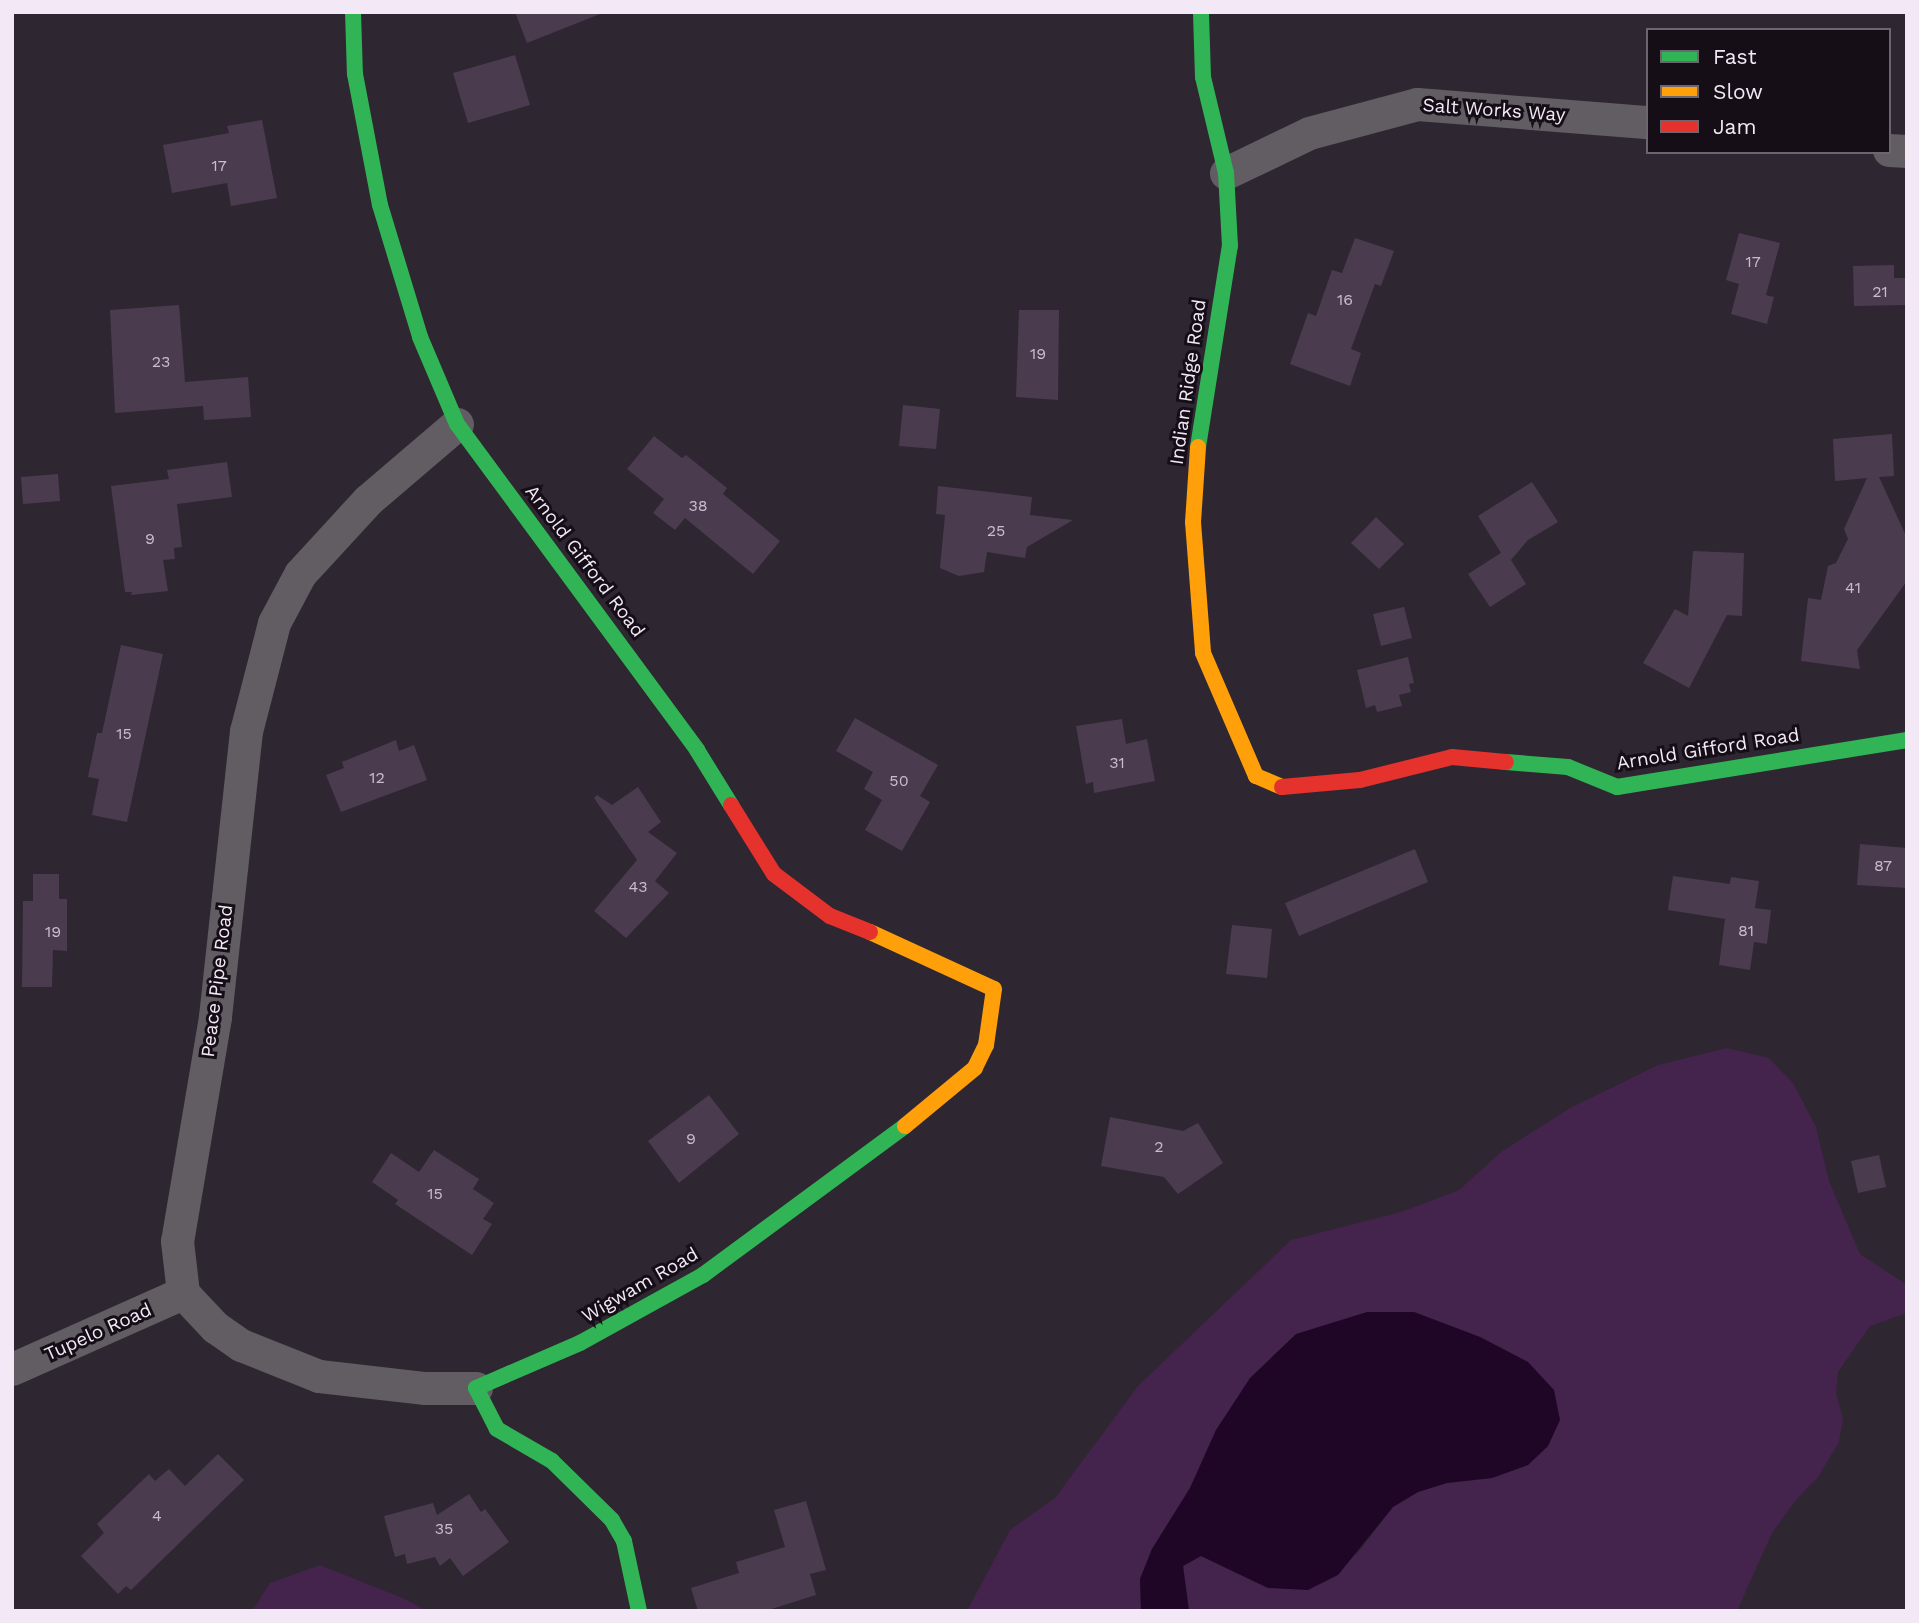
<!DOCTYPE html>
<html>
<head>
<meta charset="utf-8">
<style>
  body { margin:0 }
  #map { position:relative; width:1919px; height:1623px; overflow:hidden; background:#2e2631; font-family:"Work Sans",sans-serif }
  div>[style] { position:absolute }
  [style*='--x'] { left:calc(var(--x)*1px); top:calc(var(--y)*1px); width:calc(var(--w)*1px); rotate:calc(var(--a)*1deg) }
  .green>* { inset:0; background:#44234d }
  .water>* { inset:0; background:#1f0627 }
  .building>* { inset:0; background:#4a3c4e }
  .street>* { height:33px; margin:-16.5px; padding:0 16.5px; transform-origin:16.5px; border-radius:16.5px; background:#615d62 }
  .fast>* { height:16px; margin:-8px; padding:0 8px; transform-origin:8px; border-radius:8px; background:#30b455 }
  .slow>* { height:16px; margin:-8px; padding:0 8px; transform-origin:8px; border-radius:8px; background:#ff9f0a }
  .jam>* { height:16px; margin:-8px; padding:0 8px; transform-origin:8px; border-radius:8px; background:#e5322d }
  span { translate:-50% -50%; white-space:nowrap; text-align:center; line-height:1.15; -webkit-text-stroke:6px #150e17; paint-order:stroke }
  .number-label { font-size:16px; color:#c9bdcc }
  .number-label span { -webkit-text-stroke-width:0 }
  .street-label { font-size:19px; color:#f3e8f6 }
  .frame { position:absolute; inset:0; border:14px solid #f3e8f6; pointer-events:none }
  .legend { position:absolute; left:1646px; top:28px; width:245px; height:126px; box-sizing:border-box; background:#150e17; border:2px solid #6e6570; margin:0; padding:9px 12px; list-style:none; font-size:21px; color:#f3e8f6 }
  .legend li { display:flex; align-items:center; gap:14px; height:35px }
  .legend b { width:35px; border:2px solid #6e6570 }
</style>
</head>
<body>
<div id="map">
  <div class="green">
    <i style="clip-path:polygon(1727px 1048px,1769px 1058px,1793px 1083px,1816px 1127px,1829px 1181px,1860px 1254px,1907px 1285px,1907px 1313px,1870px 1326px,1838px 1372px,1836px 1393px,1843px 1419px,1839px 1442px,1818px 1477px,1795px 1501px,1772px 1533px,1737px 1611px,1189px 1611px,1183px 1566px,1201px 1556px,1268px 1588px,1357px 1554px,1393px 1507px,1418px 1492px,1447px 1483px,1492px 1478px,1528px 1465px,1548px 1446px,1528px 1362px,1480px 1337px,1414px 1312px,1367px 1312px,1216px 1430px,1190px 1488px,1152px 1549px,1140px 1579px,1141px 1611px,967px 1611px,1010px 1530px,1055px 1498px,1138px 1386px,1291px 1240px,1401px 1212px,1459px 1190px,1501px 1152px,1570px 1108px,1658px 1065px)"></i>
    <i style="clip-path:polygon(320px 1565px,405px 1599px,427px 1611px,252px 1611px,270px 1583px)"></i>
  </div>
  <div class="water">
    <i style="clip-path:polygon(1367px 1312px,1414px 1312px,1480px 1337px,1528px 1362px,1554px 1390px,1560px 1420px,1548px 1446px,1528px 1465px,1492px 1478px,1447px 1483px,1418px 1492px,1393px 1507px,1338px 1575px,1308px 1590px,1268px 1588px,1201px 1556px,1183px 1566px,1189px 1611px,1141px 1611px,1140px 1579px,1152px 1549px,1190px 1488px,1216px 1430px,1250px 1378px,1296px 1334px)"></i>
  </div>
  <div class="building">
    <i style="clip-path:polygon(515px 12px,600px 12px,600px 14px,527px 43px)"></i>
    <i style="clip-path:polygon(515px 55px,530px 105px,468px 123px,453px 73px)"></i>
    <i style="clip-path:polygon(262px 120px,277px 198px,231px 206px,227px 183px,172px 193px,163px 145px,229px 133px,227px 126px)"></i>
    <i style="clip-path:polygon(1739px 233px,1780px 243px,1766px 295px,1774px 297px,1767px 324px,1731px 314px,1739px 284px,1726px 280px)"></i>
    <i style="clip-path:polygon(1355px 238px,1394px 251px,1381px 286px,1375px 284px,1351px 349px,1361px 353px,1350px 386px,1290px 364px,1308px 313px,1316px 316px,1332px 270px,1342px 273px)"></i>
    <i style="clip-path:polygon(1894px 265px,1894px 278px,1907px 278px,1907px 305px,1854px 306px,1853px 266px)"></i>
    <i style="clip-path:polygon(179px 305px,185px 382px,248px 377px,251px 417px,204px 420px,203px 406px,115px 413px,110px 310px)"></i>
    <i style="clip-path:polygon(1019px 310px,1059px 310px,1058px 400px,1016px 397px)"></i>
    <i style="clip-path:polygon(903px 405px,940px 409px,936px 449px,899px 446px)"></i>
    <i style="clip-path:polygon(1892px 434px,1894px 476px,1879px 477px,1907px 538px,1907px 581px,1857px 650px,1860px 669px,1801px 661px,1808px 598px,1821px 600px,1828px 566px,1836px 563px,1848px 539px,1844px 529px,1867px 478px,1835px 481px,1833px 439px)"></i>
    <i style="clip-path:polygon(654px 436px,682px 458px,686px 455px,727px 488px,723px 494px,780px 541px,753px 574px,685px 518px,675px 530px,653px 513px,664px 499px,627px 469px)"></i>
    <i style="clip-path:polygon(227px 462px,232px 497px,177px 504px,182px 547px,174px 548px,175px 559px,163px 560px,168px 591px,131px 595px,132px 592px,125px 592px,111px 486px,169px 479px,167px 470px)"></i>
    <i style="clip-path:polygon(58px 474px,60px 501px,23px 504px,21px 477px)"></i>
    <i style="clip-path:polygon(1532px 482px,1558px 522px,1528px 540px,1511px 560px,1526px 584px,1490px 607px,1468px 574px,1501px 553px,1478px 516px)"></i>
    <i style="clip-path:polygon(938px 486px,1032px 497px,1030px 515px,1073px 520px,1027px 547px,1025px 558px,987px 552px,984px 572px,959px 576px,940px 568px,945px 515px,936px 514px)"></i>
    <i style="clip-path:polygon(1376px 517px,1404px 544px,1379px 569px,1351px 543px)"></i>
    <i style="clip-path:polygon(1693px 551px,1744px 553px,1742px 616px,1727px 615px,1689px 688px,1643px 663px,1675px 609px,1688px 616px)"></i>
    <i style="clip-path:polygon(1404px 607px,1412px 638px,1381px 646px,1373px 614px)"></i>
    <i style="clip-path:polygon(121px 645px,163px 654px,127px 822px,92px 815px,99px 779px,88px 777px,97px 733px,102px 733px)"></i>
    <i style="clip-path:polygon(1408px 657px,1414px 683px,1409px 684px,1411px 692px,1399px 695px,1402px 706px,1377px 712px,1375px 705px,1366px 708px,1357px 670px)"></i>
    <i style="clip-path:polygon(855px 718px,938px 765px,920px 796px,930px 802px,902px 851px,865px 830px,882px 800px,864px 789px,873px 772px,836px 751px)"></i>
    <i style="clip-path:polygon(1122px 719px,1126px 744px,1147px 739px,1155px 781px,1094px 793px,1093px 782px,1086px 784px,1076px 726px)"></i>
    <i style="clip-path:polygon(396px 740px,399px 751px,414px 745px,427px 780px,341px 812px,326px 775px,344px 768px,342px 762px)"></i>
    <i style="clip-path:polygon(638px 787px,661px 822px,648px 832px,677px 853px,655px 881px,669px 893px,626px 938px,594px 911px,637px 860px,594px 798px,597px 795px,612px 805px)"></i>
    <i style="clip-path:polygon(1860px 844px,1907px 848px,1907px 888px,1857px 885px)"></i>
    <i style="clip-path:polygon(1415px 849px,1428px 882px,1299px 936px,1285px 903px)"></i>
    <i style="clip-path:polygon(33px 874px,59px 874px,59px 899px,67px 899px,67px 951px,53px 950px,52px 987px,22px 987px,23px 901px,33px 901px)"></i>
    <i style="clip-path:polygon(1673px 876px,1730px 884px,1731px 877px,1759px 881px,1755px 908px,1771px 910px,1767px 944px,1754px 942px,1750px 970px,1719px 965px,1725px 919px,1668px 910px)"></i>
    <i style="clip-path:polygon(1232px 925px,1272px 929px,1267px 978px,1226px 974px)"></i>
    <i style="clip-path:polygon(709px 1095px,739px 1134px,679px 1183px,648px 1141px)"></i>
    <i style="clip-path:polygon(1110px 1117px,1183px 1131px,1198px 1123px,1223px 1163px,1178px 1194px,1164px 1177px,1101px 1166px)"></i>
    <i style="clip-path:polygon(434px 1150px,479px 1179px,473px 1189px,494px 1203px,483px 1219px,492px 1224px,472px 1255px,395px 1204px,398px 1200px,372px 1182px,391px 1153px,419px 1172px)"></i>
    <i style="clip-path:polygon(1879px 1155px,1886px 1187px,1858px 1193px,1851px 1161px)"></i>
    <i style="clip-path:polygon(218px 1454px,244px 1480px,131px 1590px,126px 1586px,118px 1594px,81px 1556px,104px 1533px,97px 1524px,149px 1474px,155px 1481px,169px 1469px,185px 1486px)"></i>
    <i style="clip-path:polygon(469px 1494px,481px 1512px,485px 1509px,509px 1542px,463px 1576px,450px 1558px,440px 1566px,435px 1557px,407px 1564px,405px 1554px,395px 1557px,384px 1516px,433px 1503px,437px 1515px)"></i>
    <i style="clip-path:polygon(806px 1501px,826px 1570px,810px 1574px,816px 1595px,765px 1611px,698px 1611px,691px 1588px,739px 1573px,736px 1562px,785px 1547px,774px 1510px)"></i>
  </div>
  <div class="street">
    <i style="--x:1889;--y:150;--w:18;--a:3"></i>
    <i style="--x:1226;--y:173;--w:92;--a:-25.7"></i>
    <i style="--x:1309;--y:133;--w:112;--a:-15"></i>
    <i style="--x:1417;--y:104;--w:232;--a:4.5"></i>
    <i style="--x:457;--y:424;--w:117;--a:139.5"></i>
    <i style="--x:368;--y:500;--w:100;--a:132.6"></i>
    <i style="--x:300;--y:574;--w:55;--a:118"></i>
    <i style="--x:274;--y:623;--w:112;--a:104.5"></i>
    <i style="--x:246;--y:731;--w:288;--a:96.2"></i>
    <i style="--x:215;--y:1017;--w:227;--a:99.6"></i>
    <i style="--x:177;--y:1241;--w:52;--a:83.4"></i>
    <i style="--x:183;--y:1293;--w:47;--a:46.7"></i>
    <i style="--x:215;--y:1327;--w:32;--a:35"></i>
    <i style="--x:241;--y:1345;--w:84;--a:21.7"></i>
    <i style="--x:319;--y:1376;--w:107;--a:6.5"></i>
    <i style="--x:425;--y:1388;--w:51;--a:0"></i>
    <i style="--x:12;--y:1369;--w:187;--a:-24"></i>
  </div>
  <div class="fast">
    <i style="--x:353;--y:12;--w:62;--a:88.2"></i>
    <i style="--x:355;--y:74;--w:133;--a:79.2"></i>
    <i style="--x:380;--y:205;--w:138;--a:73.1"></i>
    <i style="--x:420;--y:337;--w:95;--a:67"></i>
    <i style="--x:457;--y:424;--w:405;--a:53.6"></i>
    <i style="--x:697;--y:750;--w:65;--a:58.3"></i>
    <i style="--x:1198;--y:447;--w:204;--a:-81"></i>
    <i style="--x:1230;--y:246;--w:73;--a:-93.1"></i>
    <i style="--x:1226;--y:173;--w:99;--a:-103.5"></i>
    <i style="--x:1203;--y:77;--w:65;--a:-91.8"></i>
    <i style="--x:1506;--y:762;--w:62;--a:4.6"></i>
    <i style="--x:1568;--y:767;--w:53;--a:22.2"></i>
    <i style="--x:1617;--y:787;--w:294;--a:-9.2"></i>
    <i style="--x:639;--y:1611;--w:72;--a:-102.1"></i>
    <i style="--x:624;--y:1541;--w:24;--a:-120"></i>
    <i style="--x:612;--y:1520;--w:84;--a:-135.5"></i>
    <i style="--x:552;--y:1461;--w:64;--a:-149.8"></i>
    <i style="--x:497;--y:1429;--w:46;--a:-117.1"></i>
    <i style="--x:476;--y:1388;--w:113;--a:-23.4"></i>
    <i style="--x:580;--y:1343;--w:141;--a:-28.9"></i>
    <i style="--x:703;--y:1275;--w:251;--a:-36.4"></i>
  </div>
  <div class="slow">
    <i style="--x:1198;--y:447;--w:75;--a:93.8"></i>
    <i style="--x:1193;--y:522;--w:131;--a:85.6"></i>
    <i style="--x:1203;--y:653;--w:134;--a:66.7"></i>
    <i style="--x:1256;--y:776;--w:28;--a:23"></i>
    <i style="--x:870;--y:932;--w:136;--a:24.7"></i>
    <i style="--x:994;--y:989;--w:57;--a:98.1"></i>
    <i style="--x:986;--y:1045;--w:25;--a:116"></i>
    <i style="--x:975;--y:1068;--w:91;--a:140.4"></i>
  </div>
  <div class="jam">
    <i style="--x:1282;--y:787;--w:78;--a:-5.1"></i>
    <i style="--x:1360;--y:780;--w:95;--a:-14"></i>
    <i style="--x:1452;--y:757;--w:54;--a:5.3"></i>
    <i style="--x:731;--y:805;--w:81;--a:58.1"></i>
    <i style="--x:774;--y:874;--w:70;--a:36.9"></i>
    <i style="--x:830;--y:916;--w:43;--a:21.8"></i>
  </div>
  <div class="number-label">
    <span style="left:219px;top:166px">17</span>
    <span style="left:1753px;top:262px">17</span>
    <span style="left:1880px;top:292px">21</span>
    <span style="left:1345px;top:300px">16</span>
    <span style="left:1038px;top:354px">19</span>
    <span style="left:161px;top:362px">23</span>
    <span style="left:698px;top:506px">38</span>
    <span style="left:996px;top:531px">25</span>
    <span style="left:150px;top:539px">9</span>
    <span style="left:1853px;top:588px">41</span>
    <span style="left:124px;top:734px">15</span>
    <span style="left:1117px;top:763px">31</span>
    <span style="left:377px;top:778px">12</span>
    <span style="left:899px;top:781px">50</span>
    <span style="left:1883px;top:866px">87</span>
    <span style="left:638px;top:887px">43</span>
    <span style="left:1746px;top:931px">81</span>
    <span style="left:53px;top:932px">19</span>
    <span style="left:691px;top:1139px">9</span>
    <span style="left:1159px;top:1147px">2</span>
    <span style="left:435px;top:1194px">15</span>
    <span style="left:157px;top:1516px">4</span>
    <span style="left:444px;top:1529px">35</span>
  </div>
  <div class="street-label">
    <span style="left:1494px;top:110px;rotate:4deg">Salt Works Way</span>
    <span style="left:1188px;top:382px;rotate:-82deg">Indian Ridge Road</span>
    <span style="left:585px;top:561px;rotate:53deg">Arnold Gifford Road</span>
    <span style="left:1708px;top:749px;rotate:-9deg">Arnold Gifford Road</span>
    <span style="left:217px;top:981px;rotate:-83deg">Peace Pipe Road</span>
    <span style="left:640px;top:1285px;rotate:-30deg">Wigwam Road</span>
    <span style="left:98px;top:1332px;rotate:-24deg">Tupelo Road</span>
  </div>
  <div class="frame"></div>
  <ul class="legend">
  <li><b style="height:9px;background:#30b455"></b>Fast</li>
  <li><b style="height:9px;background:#ff9f0a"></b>Slow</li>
  <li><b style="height:9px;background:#e5322d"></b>Jam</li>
  </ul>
</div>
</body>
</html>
